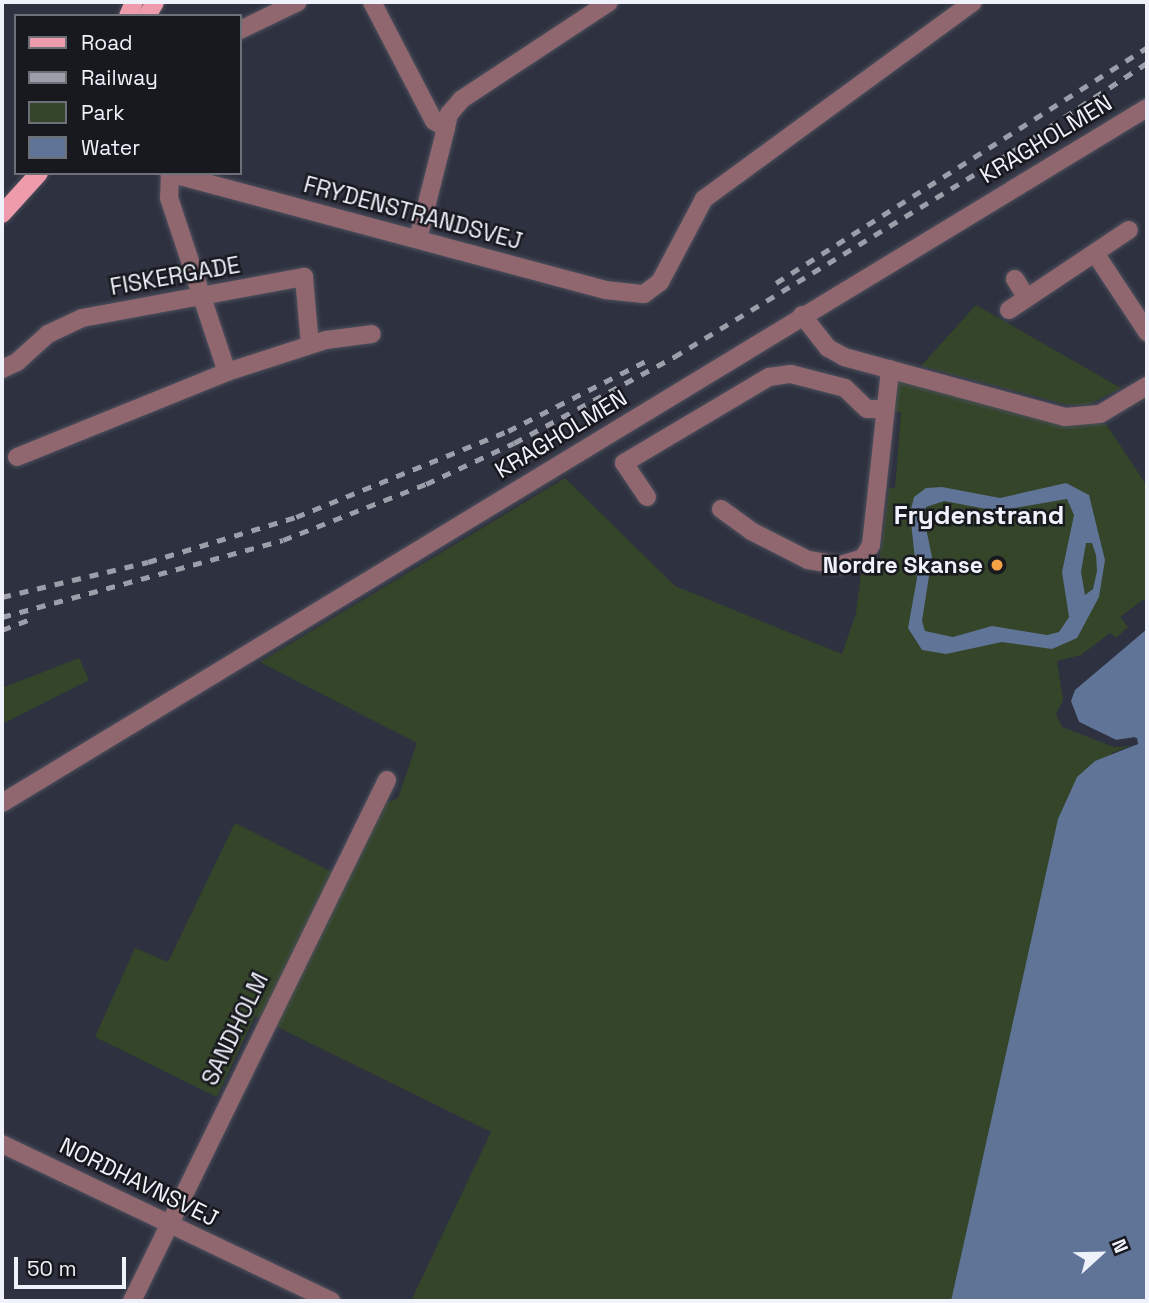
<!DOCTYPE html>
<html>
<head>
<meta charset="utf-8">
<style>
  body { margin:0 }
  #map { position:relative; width:1149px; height:1303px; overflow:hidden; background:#2e313f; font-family:"Space Grotesk",sans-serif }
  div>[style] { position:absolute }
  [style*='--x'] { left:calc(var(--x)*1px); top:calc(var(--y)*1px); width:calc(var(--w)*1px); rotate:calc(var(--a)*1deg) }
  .green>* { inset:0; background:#344529 }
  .water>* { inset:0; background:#5f7496 }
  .pier>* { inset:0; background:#2e313f }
  .roads { filter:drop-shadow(0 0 2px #4d505d) drop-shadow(0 0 2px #4d505d) }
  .minor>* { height:18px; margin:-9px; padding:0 9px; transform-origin:9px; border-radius:9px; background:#90676f }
  .tertiary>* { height:18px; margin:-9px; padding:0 9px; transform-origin:9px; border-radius:9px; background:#90676f }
  .primary>* { height:18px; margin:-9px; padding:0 9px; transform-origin:9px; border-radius:9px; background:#ee9bab }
  .rail>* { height:4.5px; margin-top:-2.25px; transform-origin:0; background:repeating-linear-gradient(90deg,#9c9faa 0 9px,transparent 0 18px) }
  .dots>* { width:19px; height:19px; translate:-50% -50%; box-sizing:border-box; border:4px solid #18191f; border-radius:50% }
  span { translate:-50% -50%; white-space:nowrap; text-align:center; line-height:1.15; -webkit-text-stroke:5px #18191f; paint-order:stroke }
  .street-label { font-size:23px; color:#eff2fb }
  .poi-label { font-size:23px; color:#eff2fb; font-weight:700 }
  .right { translate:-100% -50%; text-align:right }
  .quarter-label { font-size:26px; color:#eff2fb; font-weight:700 }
  .frame { position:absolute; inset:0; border:4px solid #eff2fb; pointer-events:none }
  .legend { position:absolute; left:14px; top:14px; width:228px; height:161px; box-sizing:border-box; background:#18191f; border:2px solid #6e7077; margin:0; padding:9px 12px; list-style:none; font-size:21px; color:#eff2fb }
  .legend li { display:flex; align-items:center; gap:14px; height:35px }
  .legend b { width:35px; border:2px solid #6e7077 }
  .north { position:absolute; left:1065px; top:1219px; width:70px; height:70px; -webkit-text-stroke:5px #18191f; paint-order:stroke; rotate:68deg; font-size:19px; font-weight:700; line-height:28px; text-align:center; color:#eff2fb }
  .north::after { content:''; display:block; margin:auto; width:24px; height:32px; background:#eff2fb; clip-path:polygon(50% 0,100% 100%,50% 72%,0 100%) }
  .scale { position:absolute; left:14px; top:1257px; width:112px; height:32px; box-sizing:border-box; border:4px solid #eff2fb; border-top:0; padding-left:9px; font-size:21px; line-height:24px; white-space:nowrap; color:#eff2fb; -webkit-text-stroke:5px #18191f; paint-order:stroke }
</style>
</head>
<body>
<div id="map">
  <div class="green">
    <i style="clip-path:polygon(976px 305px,1121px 388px,1088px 405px,1068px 405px,921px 366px)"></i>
    <i style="clip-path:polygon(896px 378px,1059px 424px,1106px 424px,1147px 486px,1147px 602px,1144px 599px,1120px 617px,1128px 627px,1116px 638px,1110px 633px,1081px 655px,1057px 661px,1063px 700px,1056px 714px,1062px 727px,1114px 747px,1131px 746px,1112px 753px,1147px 1301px,411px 1301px,491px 1132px,255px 1016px,217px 1097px,95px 1037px,135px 948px,168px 962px,235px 823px,344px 878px,378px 806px,398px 798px,417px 743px,260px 662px,565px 478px,675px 586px,842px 654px,856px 613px,861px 574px,878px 571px,889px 488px,895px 488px,901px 412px,890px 410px)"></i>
    <i style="clip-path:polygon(79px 658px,89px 680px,2px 724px,2px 688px)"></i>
  </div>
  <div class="water">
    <i style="clip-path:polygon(evenodd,1066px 483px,1089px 495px,1105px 560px,1099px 597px,1077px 638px,1052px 649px,1002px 642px,946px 654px,922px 650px,908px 628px,917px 578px,910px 513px,914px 497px,926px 488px,942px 487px,1000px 498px,1066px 483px,1067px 499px,1074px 515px,1062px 572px,1069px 617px,1059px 632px,1047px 635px,992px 626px,953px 637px,925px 631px,922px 621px,932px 557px,923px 514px,926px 507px,944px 501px,997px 511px,1067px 499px,1066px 483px,1086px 543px,1092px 543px,1096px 555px,1097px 571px,1093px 589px,1085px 595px,1081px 572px,1086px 543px)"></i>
    <i style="clip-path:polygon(1147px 629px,1147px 1301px,951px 1301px,1058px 819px,1077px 777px,1095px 761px,1138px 744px,1135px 737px,1116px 740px,1079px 722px,1071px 701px,1075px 690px)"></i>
  </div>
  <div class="pier">
    <i style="clip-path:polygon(1068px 701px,1079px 722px,1116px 740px,1137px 738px,1138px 744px,1119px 747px,1135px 741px,1115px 743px,1077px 724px)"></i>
  </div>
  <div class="roads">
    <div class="minor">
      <i style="--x:372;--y:2;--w:134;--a:62.5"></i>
      <i style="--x:434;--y:121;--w:14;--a:30"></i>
      <i style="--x:446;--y:128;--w:114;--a:104.2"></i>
      <i style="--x:240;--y:30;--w:64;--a:-25.8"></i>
      <i style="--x:446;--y:128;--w:14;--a:-78"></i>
      <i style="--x:449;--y:114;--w:20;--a:-49"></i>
      <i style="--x:462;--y:99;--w:176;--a:-33.4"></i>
      <i style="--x:169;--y:173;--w:451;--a:15"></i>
      <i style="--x:605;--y:290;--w:39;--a:6"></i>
      <i style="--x:644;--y:294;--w:20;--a:-37"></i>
      <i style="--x:660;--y:282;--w:94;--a:-62.1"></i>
      <i style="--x:704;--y:199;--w:333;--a:-36.2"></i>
      <i style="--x:170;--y:173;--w:25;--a:92"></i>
      <i style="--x:169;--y:198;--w:183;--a:71.6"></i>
      <i style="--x:1095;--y:253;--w:95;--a:56.6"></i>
      <i style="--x:1015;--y:279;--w:22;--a:58"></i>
      <i style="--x:1009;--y:310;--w:144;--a:-33.7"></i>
      <i style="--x:802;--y:315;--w:42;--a:51.8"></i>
      <i style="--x:828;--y:348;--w:18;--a:29"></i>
      <i style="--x:844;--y:357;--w:229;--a:15.2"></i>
      <i style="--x:1065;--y:417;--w:35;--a:-5"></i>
      <i style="--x:1100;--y:414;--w:55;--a:-30.8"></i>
      <i style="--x:2;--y:369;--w:17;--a:-25"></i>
      <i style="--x:17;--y:362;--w:42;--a:-42.1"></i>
      <i style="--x:48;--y:334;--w:38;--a:-25"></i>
      <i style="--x:82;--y:318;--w:226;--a:-10.5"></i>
      <i style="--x:304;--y:277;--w:68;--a:85"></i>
      <i style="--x:17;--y:457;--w:227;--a:-22"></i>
      <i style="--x:227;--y:372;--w:104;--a:-17.9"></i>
      <i style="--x:326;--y:340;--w:46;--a:-7.4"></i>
      <i style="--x:647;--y:497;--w:41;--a:-124.1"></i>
      <i style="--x:624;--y:463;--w:169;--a:-30.7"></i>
      <i style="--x:769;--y:377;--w:22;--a:-8"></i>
      <i style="--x:791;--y:374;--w:56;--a:14.5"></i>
      <i style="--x:845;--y:388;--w:30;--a:44"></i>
      <i style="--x:867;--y:409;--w:15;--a:0"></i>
      <i style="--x:721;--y:509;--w:37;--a:36"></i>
      <i style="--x:751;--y:531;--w:64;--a:27"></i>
      <i style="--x:808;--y:560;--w:32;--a:9"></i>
      <i style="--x:840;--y:565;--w:24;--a:-17"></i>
      <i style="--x:863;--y:558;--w:15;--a:-58"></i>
      <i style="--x:871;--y:545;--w:177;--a:-83.8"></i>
      <i style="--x:2;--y:1144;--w:365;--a:25.5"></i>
      <i style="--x:132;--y:1301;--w:580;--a:-63.92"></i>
    </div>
    <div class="tertiary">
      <i style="--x:2;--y:803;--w:1339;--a:-31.26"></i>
    </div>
    <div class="primary">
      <i style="--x:128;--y:16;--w:15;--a:-67"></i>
      <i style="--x:147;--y:16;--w:16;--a:-60"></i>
      <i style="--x:2;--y:214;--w:55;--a:-47.9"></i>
    </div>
  </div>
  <div class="rail">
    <i style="--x:776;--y:283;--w:439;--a:-32.4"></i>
    <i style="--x:2;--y:597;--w:150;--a:-13.5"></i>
    <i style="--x:148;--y:562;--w:155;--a:-16.9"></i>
    <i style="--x:296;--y:517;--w:229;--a:-22.1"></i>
    <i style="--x:508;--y:431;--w:159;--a:-26.9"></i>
    <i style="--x:2;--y:617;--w:291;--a:-15.3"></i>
    <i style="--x:283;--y:540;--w:154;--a:-21.4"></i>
    <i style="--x:426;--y:484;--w:97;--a:-25"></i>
    <i style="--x:514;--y:443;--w:182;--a:-28.3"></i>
    <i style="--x:674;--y:357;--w:404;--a:-31.3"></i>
    <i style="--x:1019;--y:147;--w:153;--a:-33.3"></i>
    <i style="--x:2;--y:630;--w:33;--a:-21"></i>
  </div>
  <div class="dots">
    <i style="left:997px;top:565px;background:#f5a246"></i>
  </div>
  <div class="street-label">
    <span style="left:1046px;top:139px;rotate:-31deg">KRAGHOLMEN</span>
    <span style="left:413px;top:213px;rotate:15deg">FRYDENSTRANDSVEJ</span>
    <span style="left:175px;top:276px;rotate:-10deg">FISKERGADE</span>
    <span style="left:561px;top:434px;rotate:-31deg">KRAGHOLMEN</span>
    <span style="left:235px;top:1029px;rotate:-64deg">SANDHOLM</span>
    <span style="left:139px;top:1182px;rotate:26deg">NORDHAVNSVEJ</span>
  </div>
  <div class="poi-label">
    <span class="right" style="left:983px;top:565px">Nordre Skanse</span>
  </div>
  <div class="quarter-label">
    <span style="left:979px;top:516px">Frydenstrand</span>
  </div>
  <div class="frame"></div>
  <ul class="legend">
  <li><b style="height:9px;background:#ee9bab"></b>Road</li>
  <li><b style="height:9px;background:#9c9faa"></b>Railway</li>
  <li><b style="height:19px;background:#344529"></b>Park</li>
  <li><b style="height:19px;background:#5f7496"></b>Water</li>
  </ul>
  <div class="north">N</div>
  <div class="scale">50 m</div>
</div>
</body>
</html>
